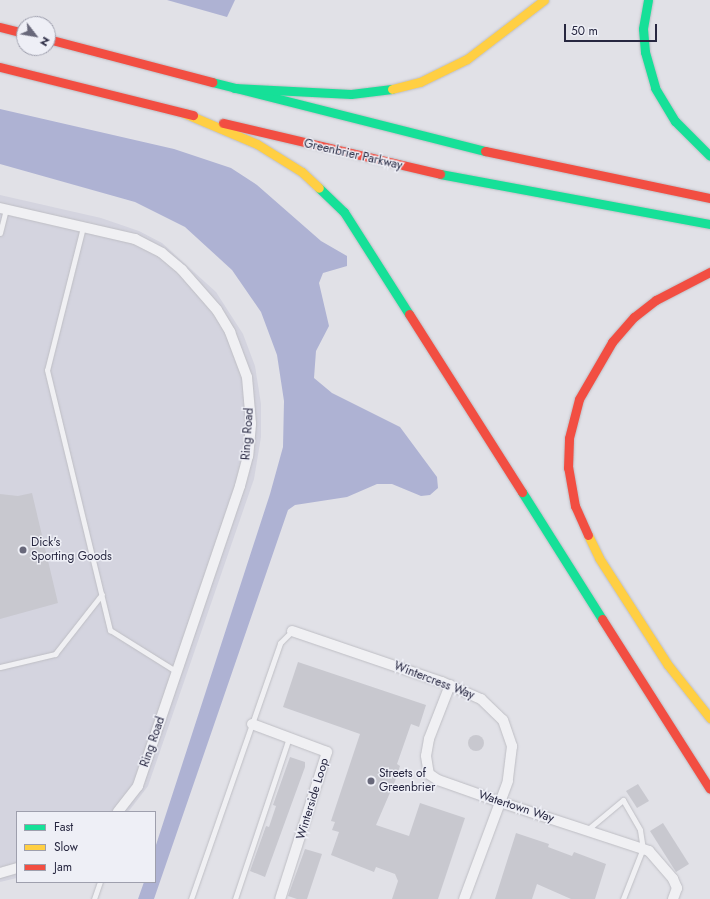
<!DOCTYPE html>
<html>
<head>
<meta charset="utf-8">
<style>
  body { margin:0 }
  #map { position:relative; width:710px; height:899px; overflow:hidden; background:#e1e1e7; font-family:Jost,sans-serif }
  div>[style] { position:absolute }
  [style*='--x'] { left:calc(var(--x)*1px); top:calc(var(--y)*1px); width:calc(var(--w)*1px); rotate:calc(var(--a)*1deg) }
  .built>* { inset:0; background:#d4d4df }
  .water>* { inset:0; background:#aeb2d3 }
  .building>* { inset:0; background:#c8c8cf }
  .round { border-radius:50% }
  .roads { filter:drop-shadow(0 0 1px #bebec4) drop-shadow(0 0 1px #bebec4) }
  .lane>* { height:5px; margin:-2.5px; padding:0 2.5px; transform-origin:2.5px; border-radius:2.5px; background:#f0f0f3 }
  .street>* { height:10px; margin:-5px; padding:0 5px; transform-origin:5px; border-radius:5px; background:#f0f0f3 }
  .fast>* { height:9px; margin:-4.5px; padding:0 4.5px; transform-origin:4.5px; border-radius:4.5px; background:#16e098 }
  .slow>* { height:9px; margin:-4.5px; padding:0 4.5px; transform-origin:4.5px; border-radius:4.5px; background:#ffcf43 }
  .jam>* { height:9px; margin:-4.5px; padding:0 4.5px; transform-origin:4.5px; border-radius:4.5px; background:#f24e42 }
  .dots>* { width:11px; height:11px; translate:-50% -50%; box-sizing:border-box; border:2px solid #eeeff6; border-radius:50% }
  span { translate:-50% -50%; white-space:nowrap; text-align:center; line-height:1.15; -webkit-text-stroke:3px #eeeff6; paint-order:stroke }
  .street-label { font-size:12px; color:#272740 }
  .poi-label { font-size:12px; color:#272740 }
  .left { translate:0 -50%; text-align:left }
  .legend { position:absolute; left:16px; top:811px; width:140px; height:72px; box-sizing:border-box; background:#eeeff6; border:1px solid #9e9fad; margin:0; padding:5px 7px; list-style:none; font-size:12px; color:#272740 }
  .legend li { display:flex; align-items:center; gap:8px; height:20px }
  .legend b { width:20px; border:1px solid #9e9fad }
  .north { position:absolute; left:16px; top:16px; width:40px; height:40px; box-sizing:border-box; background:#eeeff6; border:1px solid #9e9fad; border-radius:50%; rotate:121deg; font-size:11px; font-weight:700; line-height:16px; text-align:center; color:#272740 }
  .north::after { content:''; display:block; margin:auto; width:14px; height:18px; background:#68687a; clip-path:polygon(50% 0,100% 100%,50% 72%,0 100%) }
  .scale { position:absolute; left:564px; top:24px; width:93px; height:18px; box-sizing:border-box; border:2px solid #272740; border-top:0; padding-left:5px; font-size:12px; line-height:14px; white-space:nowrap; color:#272740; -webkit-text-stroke:3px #eeeff6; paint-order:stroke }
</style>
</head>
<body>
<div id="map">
  <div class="built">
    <i style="clip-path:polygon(0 195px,101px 218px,139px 231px,162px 243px,216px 292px,243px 334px,255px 366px,261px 404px,261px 437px,254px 479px,148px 786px,128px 812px,17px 812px,17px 878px,0 882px)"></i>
  </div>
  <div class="water">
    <i style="clip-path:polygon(167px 0,235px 0,227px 17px)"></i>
    <i style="clip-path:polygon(0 109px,174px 149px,231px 168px,257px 185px,321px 241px,347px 256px,347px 266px,323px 273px,319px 283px,329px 326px,316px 351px,314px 378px,332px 393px,400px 427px,437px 477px,438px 488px,430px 495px,421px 496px,392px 484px,377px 484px,347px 497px,295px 505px,288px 510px,154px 899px,138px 899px,144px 882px,155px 882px,155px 848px,270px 494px,283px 447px,284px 401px,277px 355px,261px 312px,232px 270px,185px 227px,135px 202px,0 164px)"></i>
  </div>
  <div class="building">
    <i style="clip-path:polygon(32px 493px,58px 603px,0 619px,0 494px,18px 496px)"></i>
    <i style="clip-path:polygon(298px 662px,426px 705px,419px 727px,411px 724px,397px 764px,400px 766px,395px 781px,376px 825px,409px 836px,420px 803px,465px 818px,438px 899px,392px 899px,398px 881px,395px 874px,376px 867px,374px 872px,331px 855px,339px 832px,332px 830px,335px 822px,331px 821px,360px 734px,283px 707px)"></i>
    <i class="round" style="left:468px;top:735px;width:16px;height:16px"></i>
    <i style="clip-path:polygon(290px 757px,305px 762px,305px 767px,265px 877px,250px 871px,266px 826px,269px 827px,276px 806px,273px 805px)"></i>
    <i style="clip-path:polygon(638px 784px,649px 801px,637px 808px,626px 791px)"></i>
    <i style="clip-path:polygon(663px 823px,689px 864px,676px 872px,650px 831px)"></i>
    <i style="clip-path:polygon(516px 833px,549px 844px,548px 847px,572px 856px,574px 852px,606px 864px,595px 899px,571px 899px,537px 884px,532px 899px,495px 899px)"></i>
    <i style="clip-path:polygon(305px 849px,322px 854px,307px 899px,297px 899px,288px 896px)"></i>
  </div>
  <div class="roads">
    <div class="lane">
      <i style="--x:83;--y:227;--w:147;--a:104.1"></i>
      <i style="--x:47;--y:370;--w:268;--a:76.4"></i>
      <i style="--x:110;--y:630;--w:79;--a:32.1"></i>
      <i style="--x:0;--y:233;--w:25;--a:-76"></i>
      <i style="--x:0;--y:667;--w:57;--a:-13.3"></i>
      <i style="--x:55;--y:654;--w:76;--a:-51.9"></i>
      <i style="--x:587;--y:830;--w:47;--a:-39.8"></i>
      <i style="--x:623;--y:800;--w:34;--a:60"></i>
      <i style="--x:640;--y:830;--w:18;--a:81"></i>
      <i style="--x:643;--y:848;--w:55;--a:111.4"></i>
      <i style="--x:94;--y:899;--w:18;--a:-71"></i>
      <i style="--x:191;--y:899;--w:271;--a:-70.8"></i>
      <i style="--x:280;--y:643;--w:17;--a:-45"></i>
      <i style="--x:235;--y:899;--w:170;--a:-71.5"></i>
    </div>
    <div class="street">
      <i style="--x:0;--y:208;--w:139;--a:12.9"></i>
      <i style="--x:135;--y:239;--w:30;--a:27"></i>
      <i style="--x:162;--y:253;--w:26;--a:40"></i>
      <i style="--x:182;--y:270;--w:53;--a:48.8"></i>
      <i style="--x:217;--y:310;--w:26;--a:59"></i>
      <i style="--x:230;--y:332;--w:48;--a:69.3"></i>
      <i style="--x:247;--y:377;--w:47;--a:85.1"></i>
      <i style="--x:251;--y:424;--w:32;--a:95"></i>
      <i style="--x:248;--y:456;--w:31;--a:105"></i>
      <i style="--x:240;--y:486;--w:317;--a:108.8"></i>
      <i style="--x:138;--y:786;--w:33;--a:128"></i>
      <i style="--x:292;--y:631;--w:158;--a:18.8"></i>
      <i style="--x:442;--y:682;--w:43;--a:23.6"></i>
      <i style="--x:481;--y:699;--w:30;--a:44"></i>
      <i style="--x:503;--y:720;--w:28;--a:71"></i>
      <i style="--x:512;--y:746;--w:35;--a:97"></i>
      <i style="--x:508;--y:781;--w:126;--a:110.4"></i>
      <i style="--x:450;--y:685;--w:58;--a:111.3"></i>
      <i style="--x:429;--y:739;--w:17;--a:100"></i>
      <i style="--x:426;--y:756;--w:18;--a:81"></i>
      <i style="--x:429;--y:774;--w:11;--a:34"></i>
      <i style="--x:438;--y:780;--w:66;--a:19.5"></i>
      <i style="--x:500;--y:802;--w:157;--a:18.2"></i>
      <i style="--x:649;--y:851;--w:37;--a:49"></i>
      <i style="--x:673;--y:879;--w:10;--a:66"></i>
      <i style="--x:677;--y:888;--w:12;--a:110"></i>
      <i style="--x:252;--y:724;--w:80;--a:20.5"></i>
      <i style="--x:327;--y:752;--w:154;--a:107.7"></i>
      <i style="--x:0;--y:873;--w:18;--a:-16"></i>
    </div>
    <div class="fast">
      <i style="--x:648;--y:0;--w:29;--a:100"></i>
      <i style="--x:643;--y:29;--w:23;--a:85"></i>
      <i style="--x:645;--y:52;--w:37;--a:74"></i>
      <i style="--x:655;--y:88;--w:39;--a:59"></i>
      <i style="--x:675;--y:121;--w:49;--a:45"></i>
      <i style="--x:212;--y:82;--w:282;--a:14.2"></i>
      <i style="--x:234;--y:88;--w:117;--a:2.9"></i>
      <i style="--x:351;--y:94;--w:41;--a:-7"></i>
      <i style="--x:440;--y:174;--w:275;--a:10.5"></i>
      <i style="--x:319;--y:188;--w:35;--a:44"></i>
      <i style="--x:344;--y:212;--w:121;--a:57.5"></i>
      <i style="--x:522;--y:492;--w:150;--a:57.8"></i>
    </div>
    <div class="slow">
      <i style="--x:392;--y:89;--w:29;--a:-14"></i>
      <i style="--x:420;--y:82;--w:52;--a:-26.1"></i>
      <i style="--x:467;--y:59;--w:97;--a:-37.5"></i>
      <i style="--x:184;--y:113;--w:79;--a:23"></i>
      <i style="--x:257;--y:144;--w:53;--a:31.9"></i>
      <i style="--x:302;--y:172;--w:23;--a:43"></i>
      <i style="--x:588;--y:535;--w:25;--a:64"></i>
      <i style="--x:599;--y:558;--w:127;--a:57.2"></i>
      <i style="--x:668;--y:665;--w:68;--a:51.6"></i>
    </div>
    <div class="jam">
      <i style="--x:0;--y:27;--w:25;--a:14"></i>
      <i style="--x:48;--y:39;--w:170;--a:14.7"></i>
      <i style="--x:0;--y:67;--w:199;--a:14"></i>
      <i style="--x:223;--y:123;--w:223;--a:13.2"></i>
      <i style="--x:485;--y:151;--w:230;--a:11.8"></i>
      <i style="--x:409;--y:314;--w:211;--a:57.6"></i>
      <i style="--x:588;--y:535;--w:32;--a:-114"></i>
      <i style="--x:575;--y:506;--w:39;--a:-100"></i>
      <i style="--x:568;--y:468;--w:30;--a:-88"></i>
      <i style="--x:569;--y:438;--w:40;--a:-75.6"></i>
      <i style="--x:579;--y:399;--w:66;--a:-59.9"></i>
      <i style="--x:612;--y:342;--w:33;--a:-49"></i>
      <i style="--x:634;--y:317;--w:28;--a:-38"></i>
      <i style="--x:656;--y:300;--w:61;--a:-27.4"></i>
      <i style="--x:602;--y:619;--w:201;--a:57.6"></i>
    </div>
  </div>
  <div class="dots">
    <i style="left:23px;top:550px;background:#68687a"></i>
    <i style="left:371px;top:781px;background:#68687a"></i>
  </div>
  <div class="street-label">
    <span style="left:353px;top:155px;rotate:13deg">Greenbrier Parkway</span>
    <span style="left:248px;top:434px;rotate:-86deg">Ring Road</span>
    <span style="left:434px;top:681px;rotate:21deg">Wintercress Way</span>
    <span style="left:153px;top:742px;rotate:-71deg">Ring Road</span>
    <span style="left:313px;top:799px;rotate:-73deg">Winterside Loop</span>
    <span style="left:516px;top:807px;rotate:18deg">Watertown Way</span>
  </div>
  <div class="poi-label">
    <span class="left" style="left:31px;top:550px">Dick's<br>Sporting Goods</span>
    <span class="left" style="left:379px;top:781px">Streets of<br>Greenbrier</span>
  </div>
  <ul class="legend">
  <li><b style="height:5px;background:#16e098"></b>Fast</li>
  <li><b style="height:5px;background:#ffcf43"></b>Slow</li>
  <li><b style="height:5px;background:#f24e42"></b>Jam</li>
  </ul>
  <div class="north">N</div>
  <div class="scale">50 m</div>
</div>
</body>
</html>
